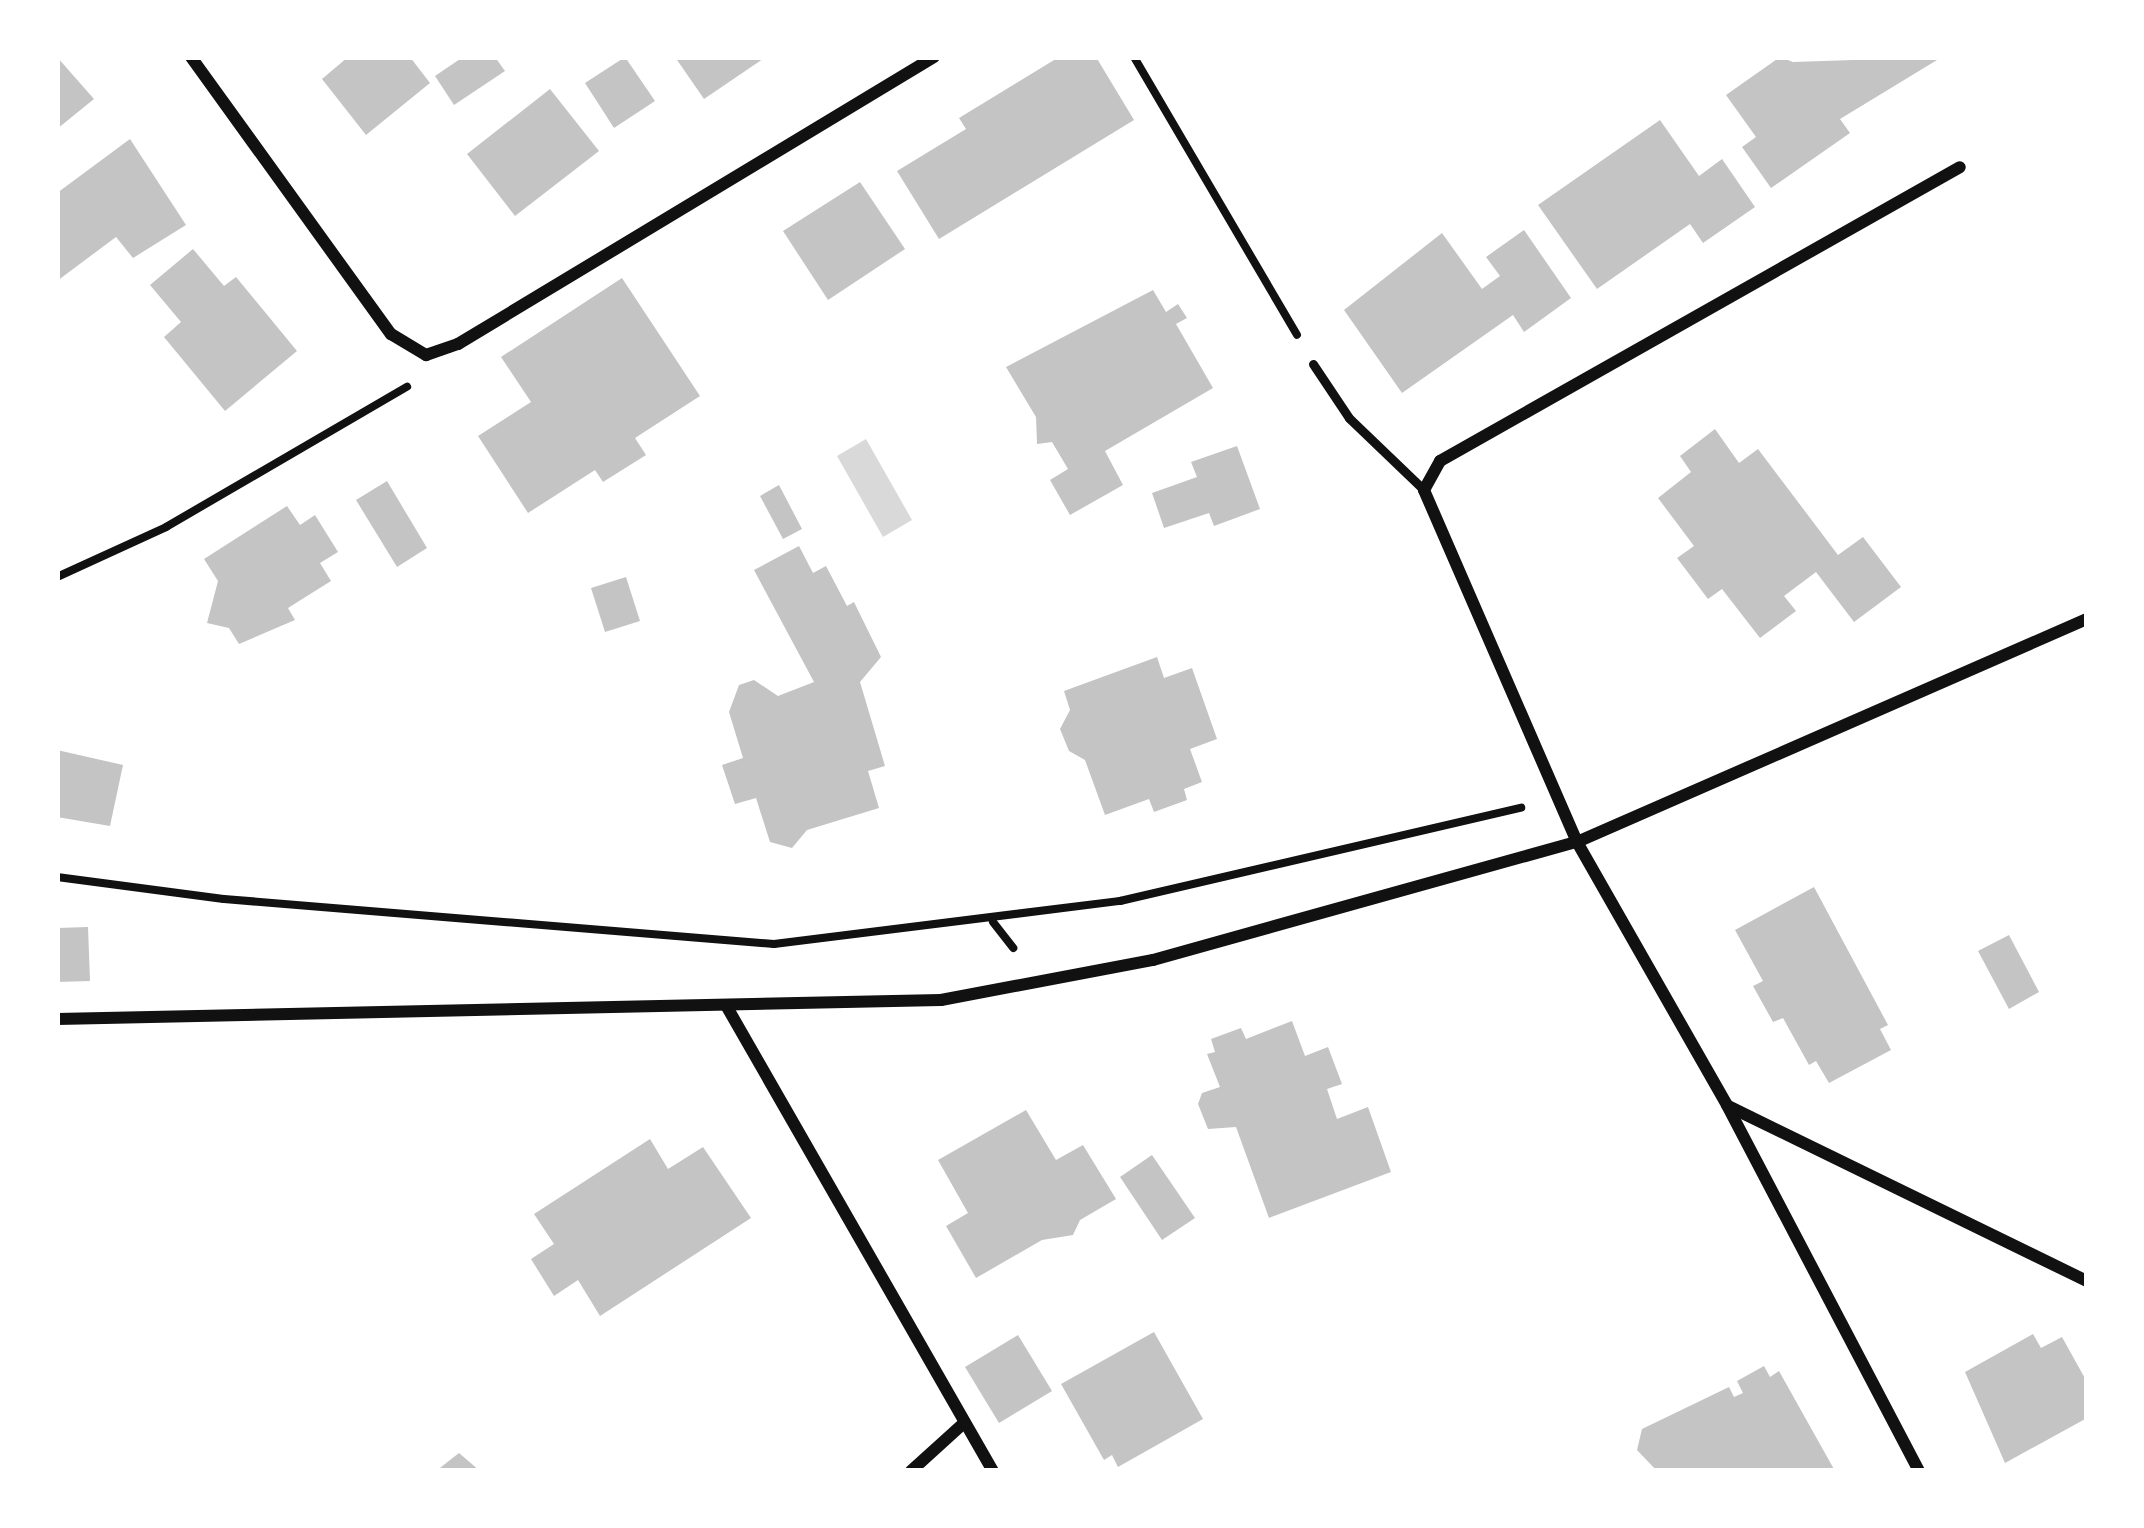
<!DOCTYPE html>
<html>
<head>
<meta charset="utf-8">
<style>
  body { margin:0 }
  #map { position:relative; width:2144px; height:1528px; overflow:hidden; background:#fff; font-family:Spectral,serif }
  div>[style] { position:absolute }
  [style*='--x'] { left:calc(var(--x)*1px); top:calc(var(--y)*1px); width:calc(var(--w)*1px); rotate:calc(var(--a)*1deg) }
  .water>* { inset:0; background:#d9d9d9 }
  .building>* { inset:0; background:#c4c4c4 }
  .path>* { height:8px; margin:-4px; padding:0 4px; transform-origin:4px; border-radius:4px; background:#111 }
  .service>* { height:9px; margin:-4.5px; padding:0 4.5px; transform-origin:4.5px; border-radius:4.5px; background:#111 }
  .minor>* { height:12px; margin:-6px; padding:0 6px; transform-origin:6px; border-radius:6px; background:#111 }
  span { translate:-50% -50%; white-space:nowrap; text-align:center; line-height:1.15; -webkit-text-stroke:9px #fff; paint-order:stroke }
  .frame { position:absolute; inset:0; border:60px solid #fff; pointer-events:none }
</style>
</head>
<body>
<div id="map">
  <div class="water">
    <i style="clip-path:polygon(866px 439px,912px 520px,883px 537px,837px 456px)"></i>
  </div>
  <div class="building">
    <i style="clip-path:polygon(57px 57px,94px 99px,57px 129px)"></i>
    <i style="clip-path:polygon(348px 57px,410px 57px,430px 83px,366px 135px,322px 79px)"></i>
    <i style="clip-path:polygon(463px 57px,495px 57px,505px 71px,454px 105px,435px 76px)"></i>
    <i style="clip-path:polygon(625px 57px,655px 101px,614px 128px,585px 83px)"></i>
    <i style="clip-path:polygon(675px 57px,766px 57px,704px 99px)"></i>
    <i style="clip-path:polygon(1059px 57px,1096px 57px,1134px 120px,939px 239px,897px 171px,966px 129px,959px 118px)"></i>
    <i style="clip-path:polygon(1780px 57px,1793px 62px,1942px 57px,1840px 119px,1850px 133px,1771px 188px,1742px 147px,1756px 137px,1726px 95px)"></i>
    <i style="clip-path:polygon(550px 89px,599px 151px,515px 216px,467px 154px)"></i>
    <i style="clip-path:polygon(1660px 120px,1699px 176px,1722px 159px,1755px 207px,1703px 243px,1690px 224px,1597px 289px,1538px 205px)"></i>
    <i style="clip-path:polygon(130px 139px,186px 225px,133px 258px,116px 237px,57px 281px,57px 193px)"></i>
    <i style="clip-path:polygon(860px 182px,905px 249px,828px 300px,783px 231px)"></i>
    <i style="clip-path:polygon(1524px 230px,1571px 298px,1524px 332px,1513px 315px,1402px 393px,1344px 310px,1442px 233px,1482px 289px,1500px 276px,1486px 257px)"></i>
    <i style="clip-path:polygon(193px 249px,224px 286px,236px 277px,297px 351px,225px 411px,164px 337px,181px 322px,150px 285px)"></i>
    <i style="clip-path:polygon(622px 278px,700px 396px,635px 438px,646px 455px,603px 482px,595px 470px,528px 513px,478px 436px,531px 402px,501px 357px)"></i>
    <i style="clip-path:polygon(1153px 290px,1166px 312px,1178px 304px,1187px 318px,1176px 324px,1213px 388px,1105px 451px,1123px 485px,1070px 515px,1050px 480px,1068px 469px,1052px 442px,1037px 444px,1036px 417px,1006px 367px)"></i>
    <i style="clip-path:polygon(1715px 429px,1739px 463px,1758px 449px,1838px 555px,1863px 537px,1901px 587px,1854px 622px,1816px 572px,1784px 596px,1796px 611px,1760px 638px,1722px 589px,1708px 599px,1677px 558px,1694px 546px,1658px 498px,1691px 472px,1680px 456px)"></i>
    <i style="clip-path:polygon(1237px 446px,1260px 509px,1214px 526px,1209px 513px,1164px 528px,1152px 493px,1197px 477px,1191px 462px)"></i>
    <i style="clip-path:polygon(387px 481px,427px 548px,397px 567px,356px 500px)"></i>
    <i style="clip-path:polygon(779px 485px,802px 529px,783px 539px,760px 496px)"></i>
    <i style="clip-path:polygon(287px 506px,300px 525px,315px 515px,338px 552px,320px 563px,331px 581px,288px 608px,295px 620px,239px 644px,229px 628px,207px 623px,218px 581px,204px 559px)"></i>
    <i style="clip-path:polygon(799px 546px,813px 573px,826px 566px,847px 606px,854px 602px,881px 657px,860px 682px,885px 766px,868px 771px,879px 808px,807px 830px,792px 848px,770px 842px,756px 798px,735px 804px,722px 765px,743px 758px,729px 712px,739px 685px,754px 680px,778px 696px,814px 682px,754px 570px)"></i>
    <i style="clip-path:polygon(626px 577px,640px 621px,605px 632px,591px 588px)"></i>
    <i style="clip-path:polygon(1157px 657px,1164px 678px,1192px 668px,1217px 739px,1190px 749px,1202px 782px,1184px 789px,1187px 800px,1154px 812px,1149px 799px,1105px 815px,1085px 760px,1069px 751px,1060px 729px,1070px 710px,1064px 691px)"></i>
    <i style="clip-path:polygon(57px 750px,123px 765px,110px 826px,57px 817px)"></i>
    <i style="clip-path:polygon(1814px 887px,1888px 1025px,1880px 1029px,1891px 1050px,1829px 1083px,1816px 1061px,1809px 1065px,1783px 1018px,1773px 1022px,1753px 986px,1763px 981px,1735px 930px)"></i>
    <i style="clip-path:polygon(88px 927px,90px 981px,57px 982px,57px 928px)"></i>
    <i style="clip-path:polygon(2009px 935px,2039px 992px,2009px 1009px,1978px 951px)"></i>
    <i style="clip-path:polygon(1292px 1021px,1305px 1056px,1328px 1047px,1342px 1084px,1327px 1089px,1337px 1119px,1368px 1107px,1391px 1172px,1269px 1218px,1236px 1127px,1208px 1129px,1198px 1104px,1202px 1093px,1220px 1087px,1207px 1054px,1215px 1052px,1211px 1039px,1241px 1028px,1246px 1039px)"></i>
    <i style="clip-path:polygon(1026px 1110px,1056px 1160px,1083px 1145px,1116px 1199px,1080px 1220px,1073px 1235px,1042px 1240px,976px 1278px,946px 1226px,968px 1213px,938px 1160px)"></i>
    <i style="clip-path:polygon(650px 1139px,668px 1169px,703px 1147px,751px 1218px,600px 1316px,578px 1280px,554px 1296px,531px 1259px,554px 1244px,534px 1214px)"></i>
    <i style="clip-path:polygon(1152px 1155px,1195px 1218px,1162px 1240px,1120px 1177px)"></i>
    <i style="clip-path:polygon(1154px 1332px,1203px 1419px,1118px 1467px,1112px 1455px,1104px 1460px,1061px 1384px)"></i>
    <i style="clip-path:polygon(2033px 1334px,2041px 1348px,2062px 1337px,2087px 1382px,2087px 1418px,2005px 1463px,1965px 1372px)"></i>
    <i style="clip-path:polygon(1018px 1335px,1052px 1391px,999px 1423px,965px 1367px)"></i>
    <i style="clip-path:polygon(1764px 1366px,1770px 1377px,1779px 1371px,1835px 1471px,1657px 1471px,1637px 1450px,1642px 1429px,1729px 1387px,1734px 1397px,1743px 1393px,1737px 1381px)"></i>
    <i style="clip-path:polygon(459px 1453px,480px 1471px,436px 1471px)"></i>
  </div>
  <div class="path">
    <i style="--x:1134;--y:57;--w:322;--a:59.6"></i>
    <i style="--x:57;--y:577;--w:120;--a:-24.6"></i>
    <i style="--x:166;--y:527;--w:279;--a:-30.2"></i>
    <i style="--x:57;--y:877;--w:168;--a:7.5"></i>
    <i style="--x:224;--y:899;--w:552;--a:4.68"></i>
    <i style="--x:774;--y:944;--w:349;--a:-7.1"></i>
    <i style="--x:1120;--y:901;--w:412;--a:-13.1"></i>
    <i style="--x:993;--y:922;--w:33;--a:52"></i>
  </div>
  <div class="service">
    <i style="--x:1313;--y:364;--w:65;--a:56.3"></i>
    <i style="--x:1349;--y:418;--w:104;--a:43.8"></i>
  </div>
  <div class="minor">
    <i style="--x:191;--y:57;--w:342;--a:54.2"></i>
    <i style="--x:391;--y:334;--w:41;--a:31"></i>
    <i style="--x:426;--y:355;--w:34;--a:-19"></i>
    <i style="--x:458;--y:344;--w:556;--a:-31.09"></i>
    <i style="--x:727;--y:1007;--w:535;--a:60.18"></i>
    <i style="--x:57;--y:1019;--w:884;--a:-1.23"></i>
    <i style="--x:941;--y:1000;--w:216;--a:-10.7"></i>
    <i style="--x:1153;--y:960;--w:440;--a:-15.6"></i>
    <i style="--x:1577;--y:842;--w:557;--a:-23.62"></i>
    <i style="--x:1728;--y:1106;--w:399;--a:26"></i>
    <i style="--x:911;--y:1471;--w:72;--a:-42.2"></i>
    <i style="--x:1919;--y:1471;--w:413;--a:-117.7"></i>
    <i style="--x:1727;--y:1105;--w:303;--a:-119.7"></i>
    <i style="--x:1577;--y:842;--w:384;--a:-113.5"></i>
    <i style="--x:1424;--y:490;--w:33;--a:-61"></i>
    <i style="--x:1440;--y:461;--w:597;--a:-29.48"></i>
  </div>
  <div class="frame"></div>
</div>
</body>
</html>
